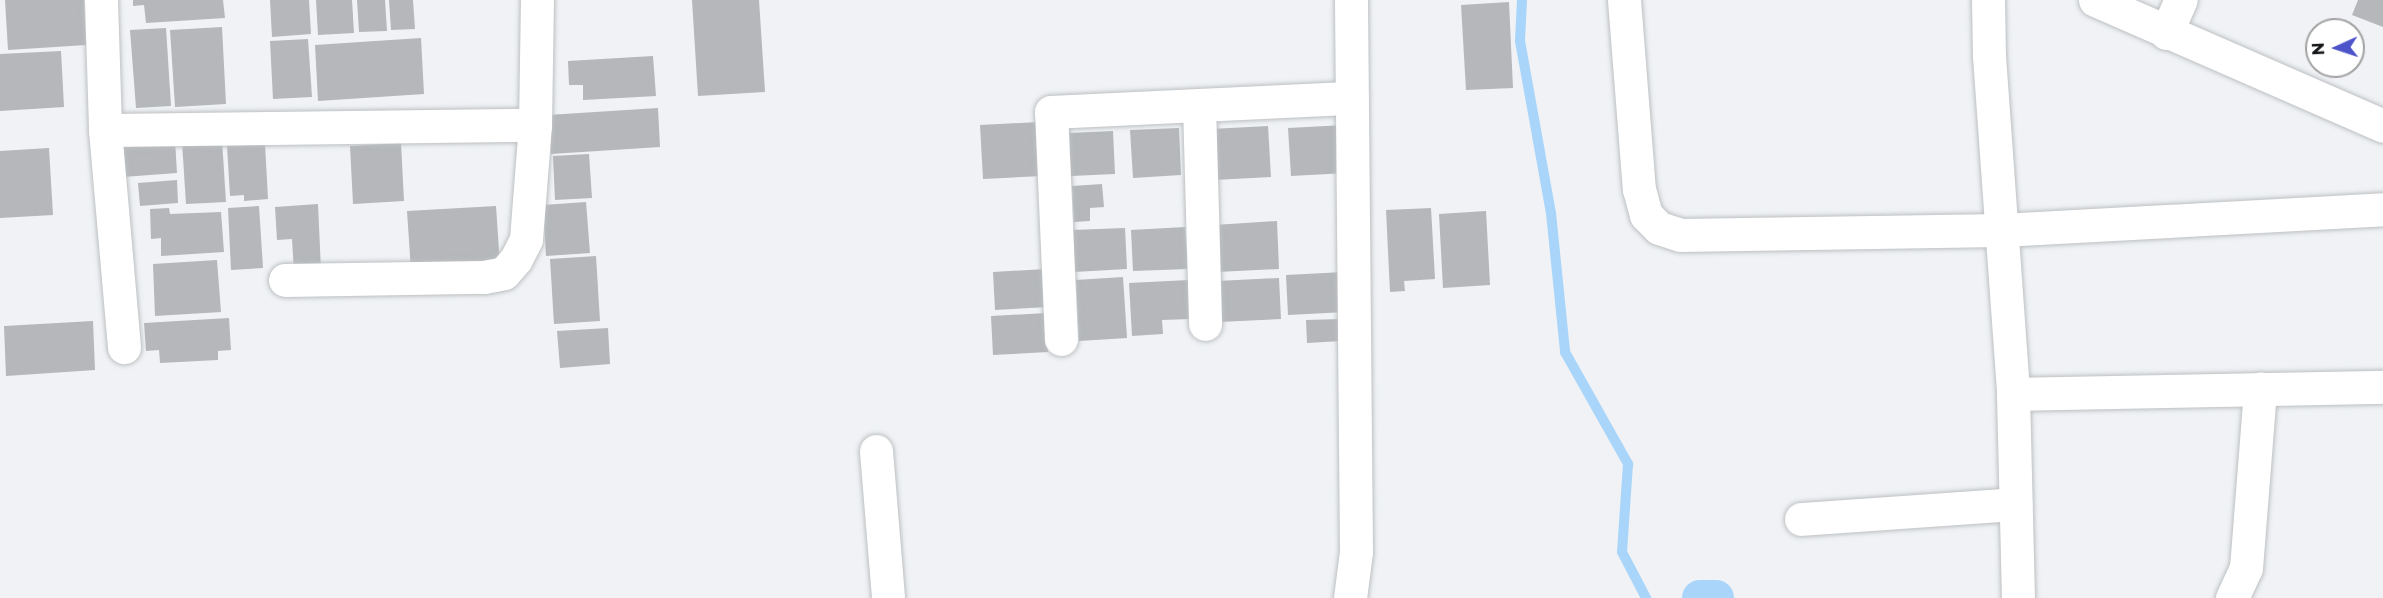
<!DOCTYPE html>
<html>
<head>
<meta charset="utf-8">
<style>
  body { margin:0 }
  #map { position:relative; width:2383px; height:598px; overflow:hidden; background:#f0f2f5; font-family:Montserrat,sans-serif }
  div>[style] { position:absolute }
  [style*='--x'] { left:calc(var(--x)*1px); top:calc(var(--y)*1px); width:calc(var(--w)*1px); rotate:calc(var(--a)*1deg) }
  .stream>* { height:10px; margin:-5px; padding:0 5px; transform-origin:5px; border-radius:5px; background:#a8d5f9 }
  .canal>* { height:36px; margin:-18px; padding:0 18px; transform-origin:18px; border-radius:18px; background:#a8d5f9 }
  .building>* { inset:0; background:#b5b7ba }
  .roads { filter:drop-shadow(0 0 2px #bdc0c2) drop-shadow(0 0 2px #bdc0c2) }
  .minor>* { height:33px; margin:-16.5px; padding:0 16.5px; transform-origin:16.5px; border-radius:16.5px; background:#fff }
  span { translate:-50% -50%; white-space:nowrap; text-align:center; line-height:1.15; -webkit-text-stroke:5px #fff; paint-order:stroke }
  .north { position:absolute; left:2305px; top:18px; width:60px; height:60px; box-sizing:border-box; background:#fff; border:2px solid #a2a2a3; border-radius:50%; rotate:267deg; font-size:16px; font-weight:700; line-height:24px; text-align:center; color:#161718 }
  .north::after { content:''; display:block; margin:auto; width:21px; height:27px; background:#4d53c9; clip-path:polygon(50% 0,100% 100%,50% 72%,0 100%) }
</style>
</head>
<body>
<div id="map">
  <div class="stream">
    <i style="--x:1522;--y:0;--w:41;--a:92.8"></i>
    <i style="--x:1520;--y:41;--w:175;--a:79.8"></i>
    <i style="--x:1551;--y:213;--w:140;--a:84.2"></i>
    <i style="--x:1565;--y:352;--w:129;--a:60.6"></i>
    <i style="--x:1628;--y:464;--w:88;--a:93.9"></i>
    <i style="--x:1622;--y:552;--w:52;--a:62.4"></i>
  </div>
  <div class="canal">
    <i style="--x:1700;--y:598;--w:16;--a:0"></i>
  </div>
  <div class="building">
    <i style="clip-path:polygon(5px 0,84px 0,86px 45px,8px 50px)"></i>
    <i style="clip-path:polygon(133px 0,223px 0,225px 18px,146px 23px,144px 5px,133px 6px)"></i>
    <i style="clip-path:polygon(270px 0,309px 0,311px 34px,272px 37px)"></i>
    <i style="clip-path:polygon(316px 0,352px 0,354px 33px,318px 35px)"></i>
    <i style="clip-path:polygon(357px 0,385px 0,387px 31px,359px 32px)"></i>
    <i style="clip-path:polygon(389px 0,413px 0,415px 29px,391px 30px)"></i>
    <i style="clip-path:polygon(692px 0,759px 0,765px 92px,698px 96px)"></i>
    <i style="clip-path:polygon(2358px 0,2383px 0,2383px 27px,2352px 15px)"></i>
    <i style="clip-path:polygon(1509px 2px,1513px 88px,1466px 90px,1461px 5px)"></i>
    <i style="clip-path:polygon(222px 27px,226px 104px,175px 107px,170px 30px)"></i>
    <i style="clip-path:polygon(166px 28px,171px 106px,136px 108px,130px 30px)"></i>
    <i style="clip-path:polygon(421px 38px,424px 94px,318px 101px,315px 45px)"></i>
    <i style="clip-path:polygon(308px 39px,312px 97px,273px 99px,270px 41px)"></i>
    <i style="clip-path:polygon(61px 51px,64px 107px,0 111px,0 54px)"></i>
    <i style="clip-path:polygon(653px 56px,656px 96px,583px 100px,583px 85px,569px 85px,568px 61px)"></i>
    <i style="clip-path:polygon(658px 108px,660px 147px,551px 154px,548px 115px)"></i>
    <i style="clip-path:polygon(1039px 122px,1042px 176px,983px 179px,980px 125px)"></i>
    <i style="clip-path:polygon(1345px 125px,1347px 173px,1291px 176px,1288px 128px)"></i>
    <i style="clip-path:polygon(1268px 126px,1271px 177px,1214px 180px,1211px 129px)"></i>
    <i style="clip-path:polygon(1179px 128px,1181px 175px,1133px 178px,1130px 130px)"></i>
    <i style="clip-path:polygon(1113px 131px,1115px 174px,1071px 176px,1069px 133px)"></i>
    <i style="clip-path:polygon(175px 140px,177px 173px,123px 177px,121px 143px)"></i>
    <i style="clip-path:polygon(222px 140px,226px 202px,186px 204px,182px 142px)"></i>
    <i style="clip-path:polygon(401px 143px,404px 201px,353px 204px,350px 146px)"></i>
    <i style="clip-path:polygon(265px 144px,268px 199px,244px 201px,244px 195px,230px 196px,227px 146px)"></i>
    <i style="clip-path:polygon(49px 148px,53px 215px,0 218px,0 151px)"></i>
    <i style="clip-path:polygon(589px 154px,592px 198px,555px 200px,553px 156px)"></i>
    <i style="clip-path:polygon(177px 180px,178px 203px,140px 206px,138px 183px)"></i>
    <i style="clip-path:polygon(1102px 184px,1104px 207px,1090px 208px,1090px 221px,1074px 222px,1072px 186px)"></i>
    <i style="clip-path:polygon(586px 202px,590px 253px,546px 256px,543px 205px)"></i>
    <i style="clip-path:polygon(318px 204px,321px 270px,294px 272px,292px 239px,277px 240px,275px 207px)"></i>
    <i style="clip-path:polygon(259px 206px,263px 268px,231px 270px,228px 208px)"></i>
    <i style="clip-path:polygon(496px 206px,500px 265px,411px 271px,407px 211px)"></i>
    <i style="clip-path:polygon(169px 208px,170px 214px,221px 212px,224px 252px,161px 256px,161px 238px,151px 239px,150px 209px)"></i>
    <i style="clip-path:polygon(1431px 208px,1435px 279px,1404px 281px,1405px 291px,1390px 292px,1386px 210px)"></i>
    <i style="clip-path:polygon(1486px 211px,1490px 285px,1443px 288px,1439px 214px)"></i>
    <i style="clip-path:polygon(1277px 221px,1279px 269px,1217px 272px,1214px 225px)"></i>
    <i style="clip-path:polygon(1185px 227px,1188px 269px,1133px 271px,1131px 230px)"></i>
    <i style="clip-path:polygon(1125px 228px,1127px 269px,1074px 272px,1072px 230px)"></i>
    <i style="clip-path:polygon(596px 256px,600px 321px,554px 324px,550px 259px)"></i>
    <i style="clip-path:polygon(217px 260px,221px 312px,155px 316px,153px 264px)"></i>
    <i style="clip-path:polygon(1046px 269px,1048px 307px,995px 310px,993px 272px)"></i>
    <i style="clip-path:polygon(1344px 272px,1346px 312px,1288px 315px,1286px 275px)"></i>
    <i style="clip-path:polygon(1123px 277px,1127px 338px,1079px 341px,1076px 280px)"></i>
    <i style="clip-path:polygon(1279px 278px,1281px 319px,1219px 322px,1217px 281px)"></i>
    <i style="clip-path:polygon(1189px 280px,1191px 319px,1162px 320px,1163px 334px,1132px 336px,1129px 283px)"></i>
    <i style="clip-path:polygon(1046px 313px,1048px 352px,993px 355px,991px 316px)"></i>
    <i style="clip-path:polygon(229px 318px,231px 350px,218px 351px,218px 360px,160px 363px,159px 350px,146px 351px,144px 323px)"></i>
    <i style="clip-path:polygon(1341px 319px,1342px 341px,1307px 343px,1306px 320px)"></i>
    <i style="clip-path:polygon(93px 321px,95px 370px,6px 376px,4px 326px)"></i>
    <i style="clip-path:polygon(608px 328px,610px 364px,560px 368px,557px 331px)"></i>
  </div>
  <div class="roads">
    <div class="minor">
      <i style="--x:101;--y:0;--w:130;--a:88.2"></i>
      <i style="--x:105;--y:130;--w:218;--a:85"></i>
      <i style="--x:1624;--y:0;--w:190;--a:85.5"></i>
      <i style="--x:1639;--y:189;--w:27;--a:75"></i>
      <i style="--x:1646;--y:215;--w:18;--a:45"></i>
      <i style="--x:1659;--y:228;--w:22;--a:18"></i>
      <i style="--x:1680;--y:235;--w:321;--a:-0.9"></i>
      <i style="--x:2001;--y:230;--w:383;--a:-3.1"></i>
      <i style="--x:1988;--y:0;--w:56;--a:89"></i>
      <i style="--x:1989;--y:56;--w:339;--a:85.9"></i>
      <i style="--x:2013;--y:394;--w:204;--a:88.6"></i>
      <i style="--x:2095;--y:0;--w:314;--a:23.6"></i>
      <i style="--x:2166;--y:33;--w:36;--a:-66"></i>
      <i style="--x:1199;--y:105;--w:219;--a:88.4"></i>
      <i style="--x:105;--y:130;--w:430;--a:-0.7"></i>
      <i style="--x:285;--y:280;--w:199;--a:-0.9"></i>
      <i style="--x:484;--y:277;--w:20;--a:-11"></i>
      <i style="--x:504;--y:273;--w:18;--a:-49"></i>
      <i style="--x:516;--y:259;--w:22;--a:-63"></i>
      <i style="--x:526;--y:239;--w:114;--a:-85.5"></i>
      <i style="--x:535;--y:125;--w:125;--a:-89.1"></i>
      <i style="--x:1061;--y:339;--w:227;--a:-92.5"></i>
      <i style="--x:1051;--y:112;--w:301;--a:-2.7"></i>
      <i style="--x:2013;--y:394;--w:370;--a:-1.1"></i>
      <i style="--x:876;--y:451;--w:147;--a:85.3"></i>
      <i style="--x:1801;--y:519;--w:215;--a:-4"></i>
      <i style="--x:1350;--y:598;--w:46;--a:-82.6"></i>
      <i style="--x:1356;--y:552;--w:552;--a:-90.52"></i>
      <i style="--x:2232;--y:598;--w:33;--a:-65"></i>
      <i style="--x:2246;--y:568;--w:180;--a:-85.5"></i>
    </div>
  </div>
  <div class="north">N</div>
</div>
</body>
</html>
